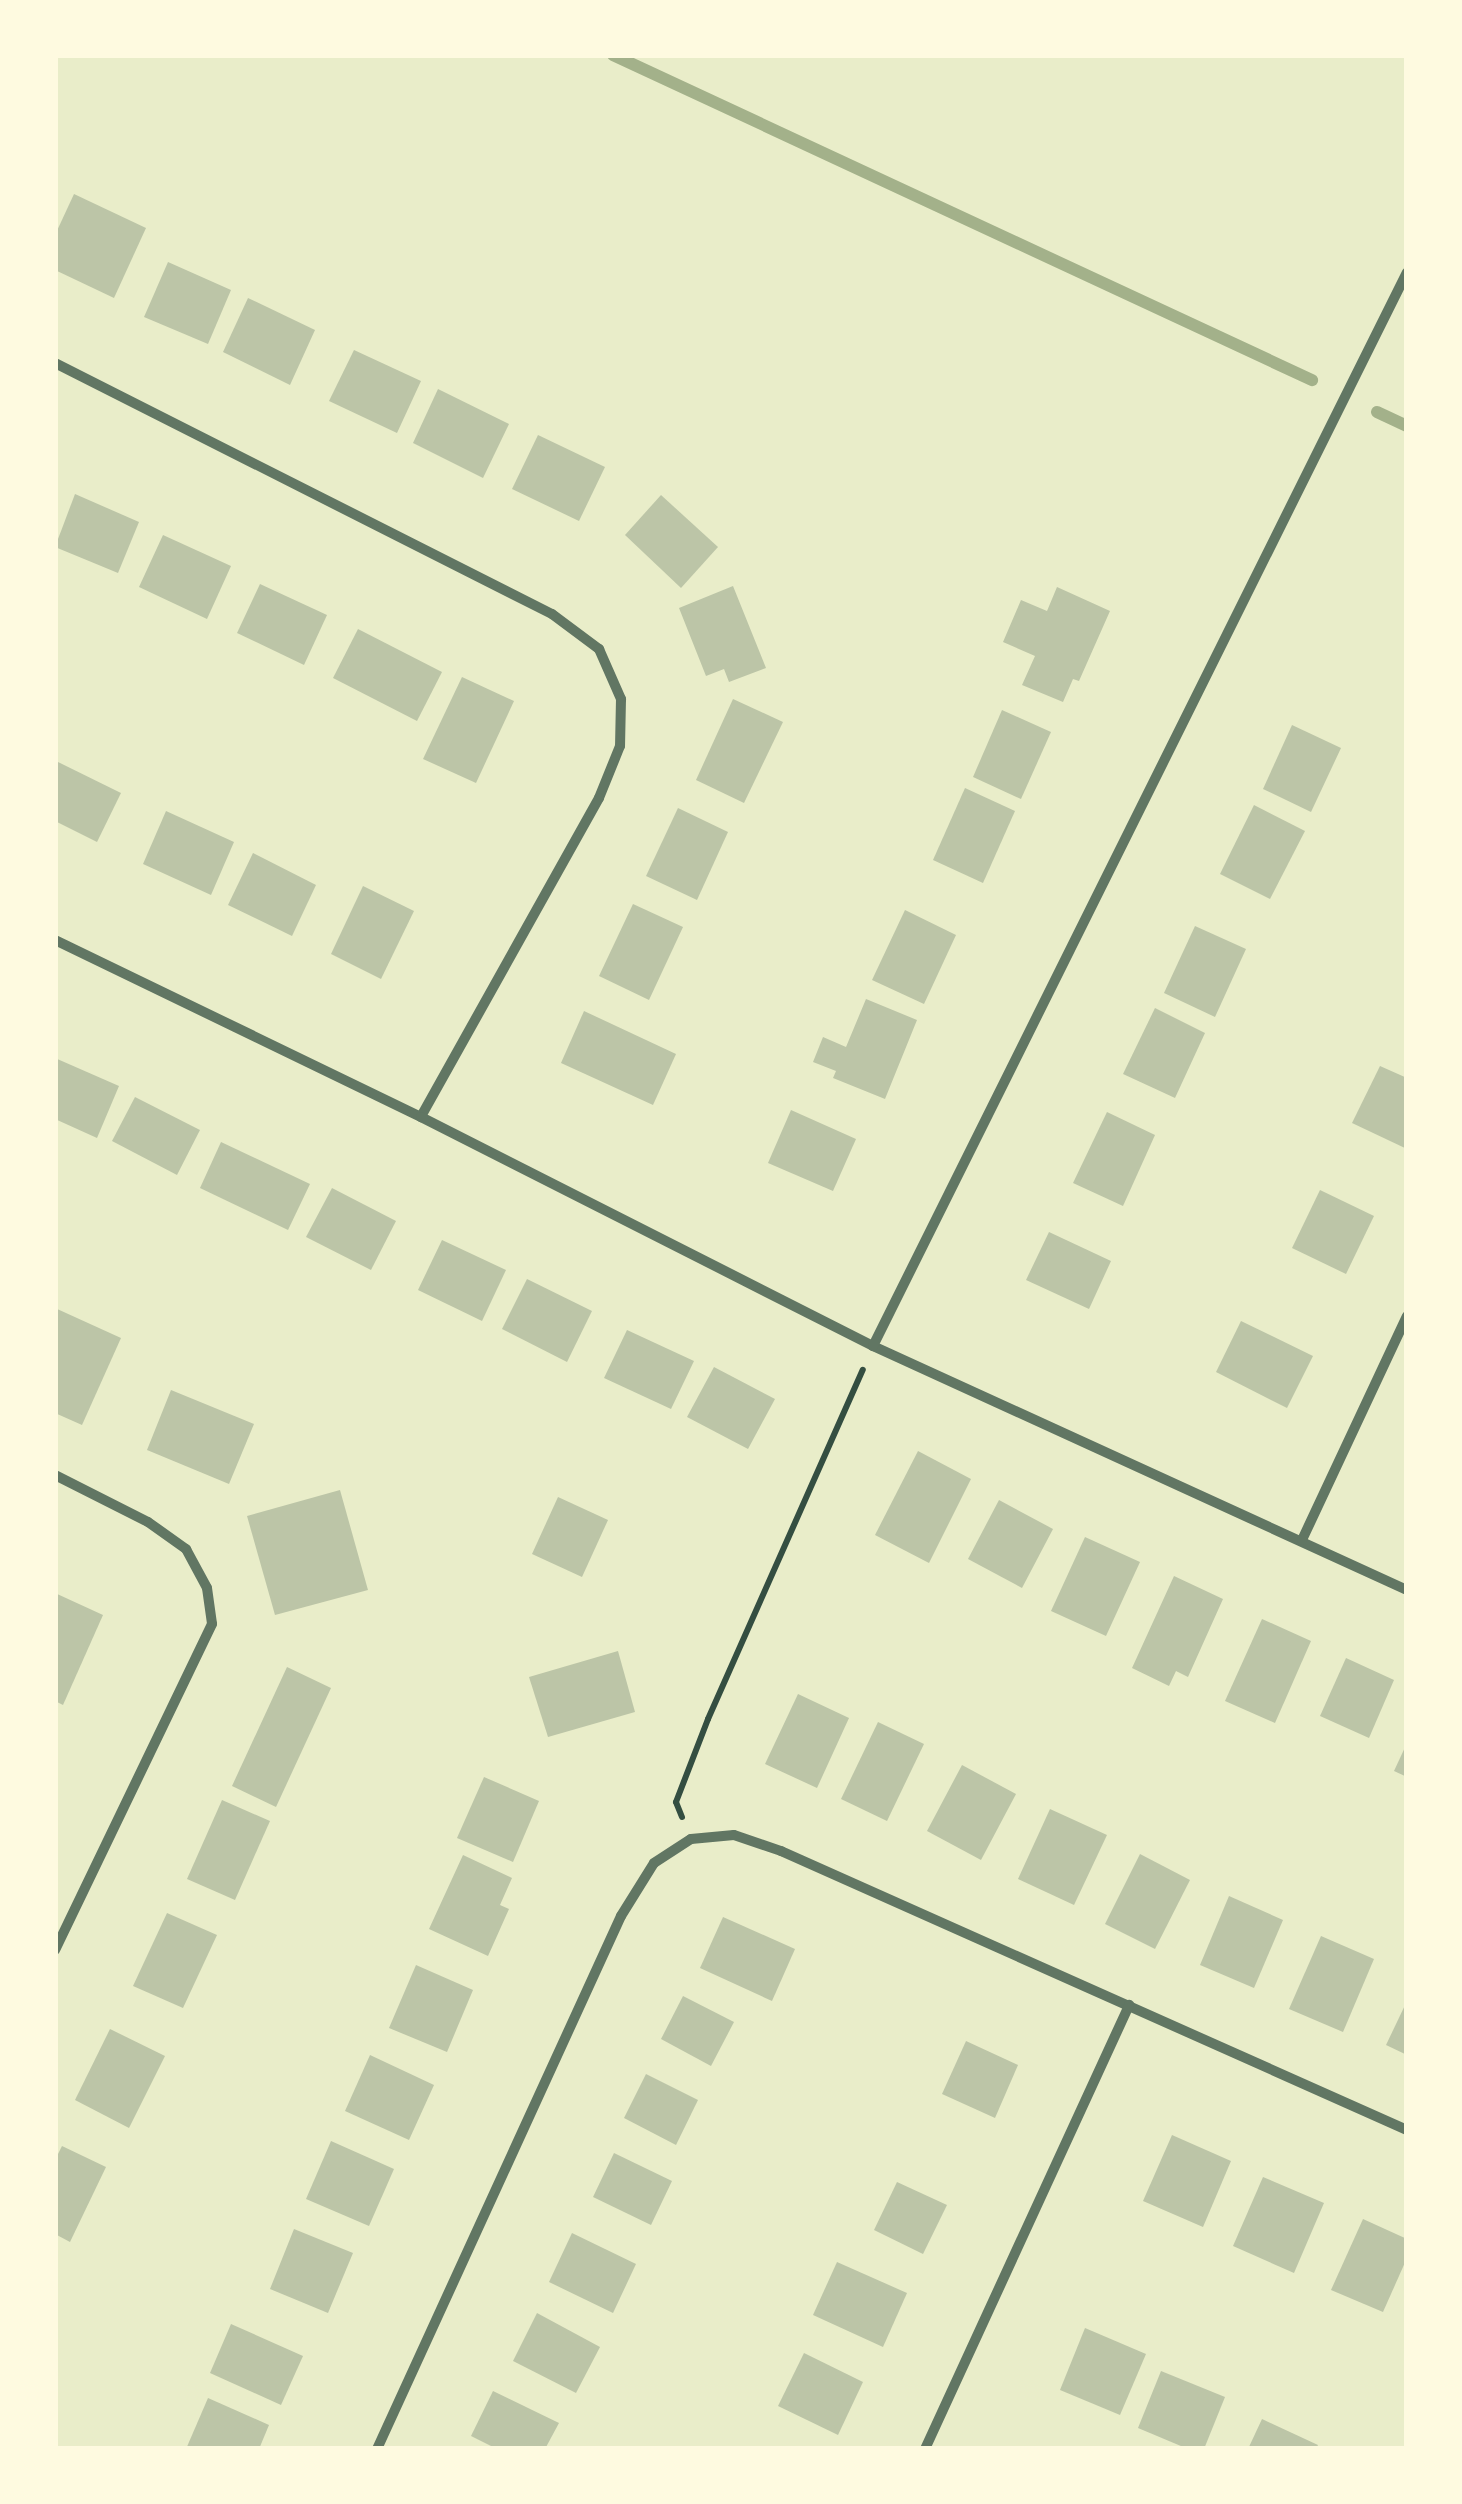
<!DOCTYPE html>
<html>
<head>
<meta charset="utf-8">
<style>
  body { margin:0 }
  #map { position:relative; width:1462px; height:2504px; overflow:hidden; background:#e9edc9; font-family:"Fira Sans",sans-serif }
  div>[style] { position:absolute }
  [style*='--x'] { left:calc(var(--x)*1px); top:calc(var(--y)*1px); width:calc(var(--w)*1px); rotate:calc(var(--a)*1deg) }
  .stream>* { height:12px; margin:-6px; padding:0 6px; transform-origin:6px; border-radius:6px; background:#a3b18a }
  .building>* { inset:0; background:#bcc5a7 }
  .path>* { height:6px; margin:-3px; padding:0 3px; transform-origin:3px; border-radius:3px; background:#344e41 }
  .minor>* { height:10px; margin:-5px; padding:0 5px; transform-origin:5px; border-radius:5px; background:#617663 }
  span { translate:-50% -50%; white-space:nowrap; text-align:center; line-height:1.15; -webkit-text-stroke:8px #fefae0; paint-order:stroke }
  .frame { position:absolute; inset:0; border:58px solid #fefae0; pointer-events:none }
</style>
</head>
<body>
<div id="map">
  <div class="stream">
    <i style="--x:613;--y:55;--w:771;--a:24.94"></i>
    <i style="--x:1377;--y:412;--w:33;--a:25"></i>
  </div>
  <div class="building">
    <i style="clip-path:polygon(74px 194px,146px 228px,114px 298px,55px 270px,55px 235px)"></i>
    <i style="clip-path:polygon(168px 262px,231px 290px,208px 344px,144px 317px)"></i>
    <i style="clip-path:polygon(248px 298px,315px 330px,290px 385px,223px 352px)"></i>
    <i style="clip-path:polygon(354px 350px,421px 381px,397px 433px,329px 401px)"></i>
    <i style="clip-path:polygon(438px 389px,509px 424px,483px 478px,413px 443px)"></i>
    <i style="clip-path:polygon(538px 435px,605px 467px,579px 521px,512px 489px)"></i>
    <i style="clip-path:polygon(75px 494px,139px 522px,118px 573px,55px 547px)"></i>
    <i style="clip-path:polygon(661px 495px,718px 547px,681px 588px,625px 535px)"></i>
    <i style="clip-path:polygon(163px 535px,231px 566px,207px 619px,139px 587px)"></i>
    <i style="clip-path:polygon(260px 584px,327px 615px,304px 665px,237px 633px)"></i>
    <i style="clip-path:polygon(733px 586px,766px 668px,729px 682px,724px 669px,706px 676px,679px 608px)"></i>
    <i style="clip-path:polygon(1057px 587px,1110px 611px,1079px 681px,1073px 679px,1063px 702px,1022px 685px,1035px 656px,1003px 642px,1021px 600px,1047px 611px)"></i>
    <i style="clip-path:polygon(358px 629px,442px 672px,417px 721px,333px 678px)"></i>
    <i style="clip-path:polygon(462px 677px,514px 701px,476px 783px,423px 759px)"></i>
    <i style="clip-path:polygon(733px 699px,783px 722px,744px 803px,696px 780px)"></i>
    <i style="clip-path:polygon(1002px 710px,1051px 732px,1021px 799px,973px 777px)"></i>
    <i style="clip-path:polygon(1292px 725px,1341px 748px,1311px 812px,1263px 789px)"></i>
    <i style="clip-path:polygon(58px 762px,121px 793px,97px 842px,55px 821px)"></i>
    <i style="clip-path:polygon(965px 788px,1015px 811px,983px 883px,933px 860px)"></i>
    <i style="clip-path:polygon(1254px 805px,1305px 831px,1270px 899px,1220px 874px)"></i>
    <i style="clip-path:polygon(678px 808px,728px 832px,697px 900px,646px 876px)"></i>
    <i style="clip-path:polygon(166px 811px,234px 842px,211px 895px,143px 864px)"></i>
    <i style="clip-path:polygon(253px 853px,316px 885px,292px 936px,228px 905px)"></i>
    <i style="clip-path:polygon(363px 886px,414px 911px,381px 979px,331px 954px)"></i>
    <i style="clip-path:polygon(633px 904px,683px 927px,649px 1000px,599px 976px)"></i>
    <i style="clip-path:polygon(905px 910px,956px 935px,924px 1004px,872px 980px)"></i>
    <i style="clip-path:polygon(1195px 926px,1246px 949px,1215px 1017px,1164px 993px)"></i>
    <i style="clip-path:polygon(866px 999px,917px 1020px,885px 1099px,833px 1078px,836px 1071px,813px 1062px,823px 1037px,846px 1047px)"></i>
    <i style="clip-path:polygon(1155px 1008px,1205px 1033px,1175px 1098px,1123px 1074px)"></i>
    <i style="clip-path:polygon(584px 1011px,676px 1054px,653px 1105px,561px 1063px)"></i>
    <i style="clip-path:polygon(55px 1058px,119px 1086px,97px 1138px,55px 1119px)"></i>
    <i style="clip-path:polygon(1380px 1066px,1407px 1078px,1407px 1149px,1352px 1123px)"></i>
    <i style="clip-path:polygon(135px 1097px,200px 1130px,177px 1175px,112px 1141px)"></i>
    <i style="clip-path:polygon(791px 1110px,856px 1139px,833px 1191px,768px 1163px)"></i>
    <i style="clip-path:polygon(1107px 1112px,1155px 1135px,1123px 1206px,1073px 1183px)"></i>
    <i style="clip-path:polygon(221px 1142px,310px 1184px,288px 1230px,200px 1188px)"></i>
    <i style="clip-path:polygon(332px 1188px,396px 1221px,371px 1270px,306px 1237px)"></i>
    <i style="clip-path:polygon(1320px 1190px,1374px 1216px,1346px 1274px,1292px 1248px)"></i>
    <i style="clip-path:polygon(1049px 1232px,1111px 1261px,1089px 1309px,1026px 1280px)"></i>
    <i style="clip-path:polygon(442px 1240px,506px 1270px,482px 1321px,418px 1290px)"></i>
    <i style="clip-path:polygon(527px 1279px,592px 1311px,567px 1362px,502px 1329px)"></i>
    <i style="clip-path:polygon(55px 1308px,121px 1338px,82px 1425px,55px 1413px)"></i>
    <i style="clip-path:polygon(1241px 1321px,1313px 1356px,1287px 1408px,1216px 1372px)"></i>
    <i style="clip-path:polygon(627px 1330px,694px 1361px,671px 1409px,604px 1378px)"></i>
    <i style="clip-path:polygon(714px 1367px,775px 1399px,748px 1449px,687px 1417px)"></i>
    <i style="clip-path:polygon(171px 1390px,254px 1424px,229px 1484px,147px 1450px)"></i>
    <i style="clip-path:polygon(918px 1451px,971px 1479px,929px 1563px,875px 1535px)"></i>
    <i style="clip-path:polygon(340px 1490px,368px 1590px,275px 1615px,247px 1516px)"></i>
    <i style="clip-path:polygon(558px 1497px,608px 1520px,582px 1577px,532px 1554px)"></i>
    <i style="clip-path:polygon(999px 1500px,1053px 1529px,1022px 1588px,968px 1559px)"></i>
    <i style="clip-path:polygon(1085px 1537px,1140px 1562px,1106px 1636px,1051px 1611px)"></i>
    <i style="clip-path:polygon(1174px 1576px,1223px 1599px,1188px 1677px,1176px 1671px,1169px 1686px,1132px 1668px)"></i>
    <i style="clip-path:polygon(55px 1593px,103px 1615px,63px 1705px,55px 1701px)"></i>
    <i style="clip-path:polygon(1262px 1619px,1311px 1641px,1275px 1723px,1225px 1701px)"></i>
    <i style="clip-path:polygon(618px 1651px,635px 1712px,548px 1737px,529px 1677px)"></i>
    <i style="clip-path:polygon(1346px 1658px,1394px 1680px,1369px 1738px,1320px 1716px)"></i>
    <i style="clip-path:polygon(287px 1667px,331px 1688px,276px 1807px,232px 1786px)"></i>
    <i style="clip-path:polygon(798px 1694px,849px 1718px,817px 1788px,765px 1764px)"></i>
    <i style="clip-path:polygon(878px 1722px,924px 1744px,887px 1821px,841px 1799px)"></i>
    <i style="clip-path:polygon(1407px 1743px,1407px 1777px,1394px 1771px)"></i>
    <i style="clip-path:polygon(962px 1765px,1016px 1794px,981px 1860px,927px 1831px)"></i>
    <i style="clip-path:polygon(484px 1777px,539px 1801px,513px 1862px,457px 1838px)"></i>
    <i style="clip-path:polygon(222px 1800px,270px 1821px,235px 1900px,187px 1879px)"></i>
    <i style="clip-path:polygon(1050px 1809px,1107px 1835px,1074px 1905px,1018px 1879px)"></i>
    <i style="clip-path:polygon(1140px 1854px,1190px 1880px,1155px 1949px,1105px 1924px)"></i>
    <i style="clip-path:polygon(463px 1855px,512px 1878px,500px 1905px,509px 1909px,488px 1956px,429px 1929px)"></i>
    <i style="clip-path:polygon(1229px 1896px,1283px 1920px,1254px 1988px,1200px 1965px)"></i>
    <i style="clip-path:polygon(167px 1913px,217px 1935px,183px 2008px,133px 1986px)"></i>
    <i style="clip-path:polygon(723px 1917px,795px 1949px,772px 2001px,700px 1968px)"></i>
    <i style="clip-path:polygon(1321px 1936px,1374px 1959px,1343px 2032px,1289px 2009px)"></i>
    <i style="clip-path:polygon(416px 1965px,473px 1990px,447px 2052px,389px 2028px)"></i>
    <i style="clip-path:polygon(683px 1996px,734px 2022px,711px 2066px,661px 2039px)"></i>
    <i style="clip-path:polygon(1407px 2001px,1407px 2055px,1386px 2045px)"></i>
    <i style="clip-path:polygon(110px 2029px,165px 2056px,129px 2128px,75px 2100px)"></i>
    <i style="clip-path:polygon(966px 2041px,1018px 2065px,995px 2118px,942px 2094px)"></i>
    <i style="clip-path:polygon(370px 2055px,434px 2085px,409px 2140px,345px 2111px)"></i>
    <i style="clip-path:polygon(646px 2074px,698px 2100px,676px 2145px,624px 2118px)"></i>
    <i style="clip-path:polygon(1172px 2135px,1231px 2161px,1203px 2227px,1143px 2201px)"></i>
    <i style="clip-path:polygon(331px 2141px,394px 2169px,369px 2226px,306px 2199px)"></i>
    <i style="clip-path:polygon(62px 2146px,106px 2167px,70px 2242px,55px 2234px,55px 2160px)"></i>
    <i style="clip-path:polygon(614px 2153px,672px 2181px,651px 2225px,593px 2197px)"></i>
    <i style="clip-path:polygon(1263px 2177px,1324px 2203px,1294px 2273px,1233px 2246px)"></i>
    <i style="clip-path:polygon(897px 2182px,947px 2205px,923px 2254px,874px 2230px)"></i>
    <i style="clip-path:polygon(1363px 2219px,1407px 2239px,1407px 2258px,1383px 2312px,1331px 2290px)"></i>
    <i style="clip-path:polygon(294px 2229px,353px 2253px,328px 2313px,270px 2289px)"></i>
    <i style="clip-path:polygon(572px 2233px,636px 2264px,613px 2313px,549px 2282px)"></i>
    <i style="clip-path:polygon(837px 2262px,907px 2293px,883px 2347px,813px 2315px)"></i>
    <i style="clip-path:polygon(537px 2313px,600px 2347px,576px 2393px,513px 2361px)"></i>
    <i style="clip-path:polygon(231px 2324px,303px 2356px,281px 2405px,210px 2373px)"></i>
    <i style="clip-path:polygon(1085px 2328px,1146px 2354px,1120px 2415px,1060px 2390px)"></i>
    <i style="clip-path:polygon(804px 2353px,863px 2382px,838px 2435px,778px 2406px)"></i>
    <i style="clip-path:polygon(1161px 2371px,1225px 2397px,1204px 2449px,1188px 2449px,1138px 2428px)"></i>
    <i style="clip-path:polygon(493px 2391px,559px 2423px,545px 2449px,497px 2449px,471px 2436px)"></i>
    <i style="clip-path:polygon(208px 2398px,269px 2425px,259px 2449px,186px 2449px)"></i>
    <i style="clip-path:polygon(1262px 2419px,1318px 2445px,1316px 2449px,1248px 2449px)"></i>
  </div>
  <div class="path">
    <i style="--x:682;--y:1817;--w:16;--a:-112"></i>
    <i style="--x:676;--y:1802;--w:89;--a:-68.9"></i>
    <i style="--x:708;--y:1719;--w:382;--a:-66.1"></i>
  </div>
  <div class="minor">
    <i style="--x:55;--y:363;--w:557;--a:26.8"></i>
    <i style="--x:552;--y:614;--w:59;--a:36.7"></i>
    <i style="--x:599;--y:649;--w:55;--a:66.3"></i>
    <i style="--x:621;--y:699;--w:47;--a:91.2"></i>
    <i style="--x:620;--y:746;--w:56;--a:112"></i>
    <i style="--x:599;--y:798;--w:365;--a:119.2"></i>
    <i style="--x:55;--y:940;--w:407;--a:25.8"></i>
    <i style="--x:421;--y:1117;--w:507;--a:26.87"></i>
    <i style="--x:873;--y:1346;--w:587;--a:24.56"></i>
    <i style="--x:873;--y:1346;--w:1199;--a:-63.56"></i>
    <i style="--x:55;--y:1475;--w:104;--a:26.8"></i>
    <i style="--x:148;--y:1522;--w:47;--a:35.4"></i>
    <i style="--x:186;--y:1549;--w:44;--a:61.7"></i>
    <i style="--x:207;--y:1588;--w:36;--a:82"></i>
    <i style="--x:212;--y:1624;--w:362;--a:115.7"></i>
    <i style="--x:1302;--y:1540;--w:247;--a:-64.9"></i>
    <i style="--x:377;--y:2449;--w:586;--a:-65.4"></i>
    <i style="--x:621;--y:1916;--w:62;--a:-58.1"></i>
    <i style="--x:654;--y:1863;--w:44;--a:-33"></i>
    <i style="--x:691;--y:1839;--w:43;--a:-5.3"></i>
    <i style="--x:734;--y:1835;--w:50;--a:18.8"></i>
    <i style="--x:781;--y:1851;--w:685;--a:24.02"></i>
    <i style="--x:925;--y:2449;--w:489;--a:-65.3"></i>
  </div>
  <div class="frame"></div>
</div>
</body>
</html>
